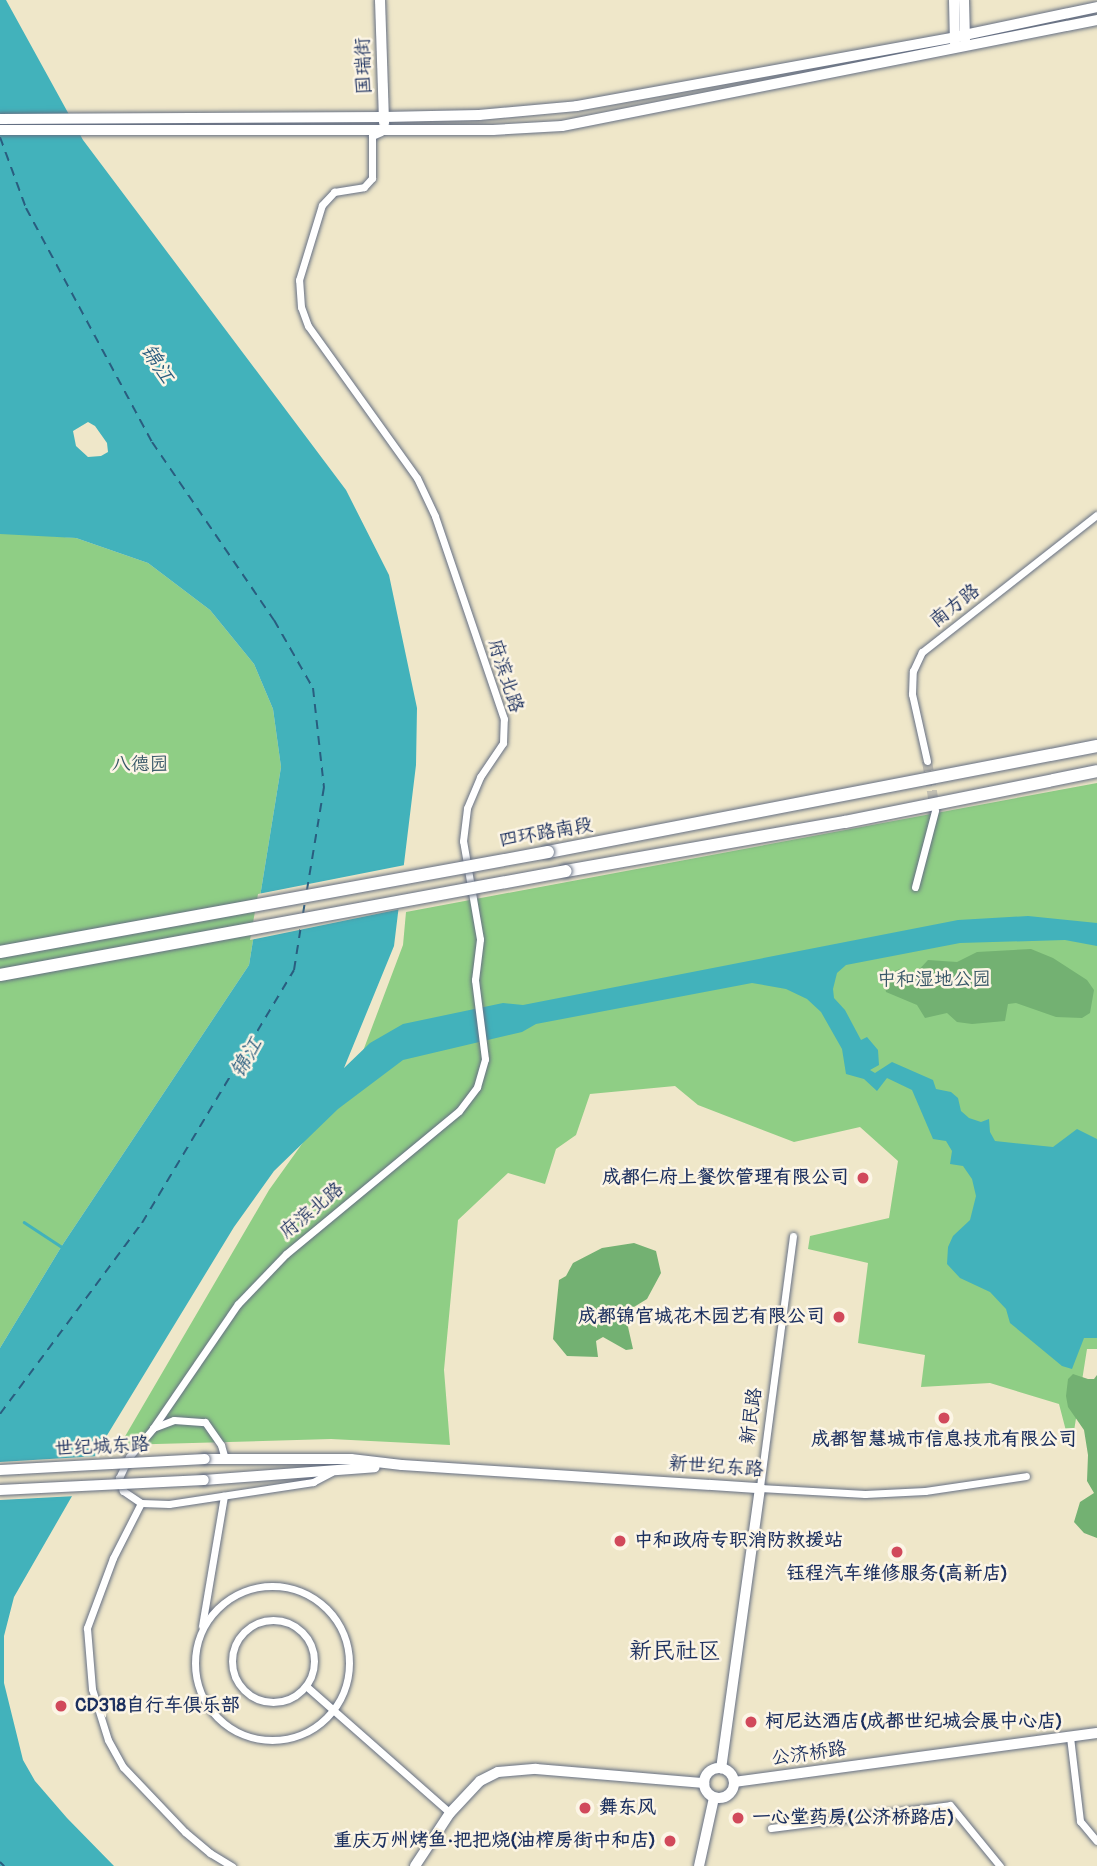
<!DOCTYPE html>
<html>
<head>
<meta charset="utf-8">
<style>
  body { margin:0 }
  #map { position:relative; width:1097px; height:1866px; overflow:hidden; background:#efe7c9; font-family:Pangolin,"LXGW WenKai TC",sans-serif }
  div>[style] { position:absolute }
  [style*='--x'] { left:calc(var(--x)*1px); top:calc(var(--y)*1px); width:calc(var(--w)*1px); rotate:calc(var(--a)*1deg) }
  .green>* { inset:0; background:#8fce85 }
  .forest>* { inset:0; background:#73b172 }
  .water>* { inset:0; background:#42b2bb }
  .pier>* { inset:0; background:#efe7c9 }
  .stream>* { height:2.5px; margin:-1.25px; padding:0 1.25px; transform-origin:1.25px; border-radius:1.25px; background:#42b2bb }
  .ferry>* { height:2px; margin-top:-1px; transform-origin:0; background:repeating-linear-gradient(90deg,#295d7f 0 9px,transparent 0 16px) }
  .secondary-tunnel>* { height:10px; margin-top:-5px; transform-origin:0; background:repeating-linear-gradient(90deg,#c5c2b4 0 10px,transparent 0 15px) }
  .roads { filter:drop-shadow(0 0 2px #656f83) drop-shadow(0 0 2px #656f83) }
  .street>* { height:7px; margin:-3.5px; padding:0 3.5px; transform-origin:3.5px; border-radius:3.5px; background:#fff }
  .street>.ring { margin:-3.5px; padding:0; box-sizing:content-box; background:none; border:7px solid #fff; border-radius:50% }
  .secondary>* { height:10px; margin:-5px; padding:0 5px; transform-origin:5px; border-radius:5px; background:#fff }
  .secondary>.ring { margin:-5px; padding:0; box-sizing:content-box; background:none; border:10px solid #fff; border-radius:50% }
  .highway>* { height:12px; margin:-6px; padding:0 6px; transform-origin:6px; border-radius:6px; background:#fff }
  .bridges { filter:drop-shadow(0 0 2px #656f83) drop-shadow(0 0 2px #656f83) }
  .secondary-bridge>* { height:10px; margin:-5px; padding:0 5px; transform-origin:5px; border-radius:5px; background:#fff }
  .highway-bridge>* { height:12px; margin:-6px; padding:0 6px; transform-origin:6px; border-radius:6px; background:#fff }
  .dots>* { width:19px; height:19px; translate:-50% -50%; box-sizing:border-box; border:4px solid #fcf5e5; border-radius:50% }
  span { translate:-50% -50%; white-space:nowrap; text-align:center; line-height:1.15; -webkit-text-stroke:5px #fcf5e5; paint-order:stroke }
  .street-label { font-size:19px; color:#1b2f5e }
  .park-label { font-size:19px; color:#385768 }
  .poi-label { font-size:19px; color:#1b2f5e; font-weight:700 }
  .right { translate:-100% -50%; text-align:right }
  .left { translate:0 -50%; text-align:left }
  .water-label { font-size:21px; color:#295d7f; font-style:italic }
  .quarter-label { font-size:23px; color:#1b2f5e }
</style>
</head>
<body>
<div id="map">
  <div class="green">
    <i style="clip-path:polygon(17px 533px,76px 538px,148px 563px,210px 610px,254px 664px,273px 709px,281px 767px,249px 965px,63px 1244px,0 1348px,0 534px)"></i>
    <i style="clip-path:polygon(1097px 783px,1097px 1349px,1087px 1349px,1071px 1450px,1059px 1404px,990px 1383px,921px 1387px,925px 1355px,858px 1343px,868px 1263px,808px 1249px,810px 1236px,889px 1218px,898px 1161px,860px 1127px,794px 1142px,698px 1105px,675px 1086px,590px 1094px,576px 1135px,556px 1149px,545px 1184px,508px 1173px,458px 1220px,444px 1370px,450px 1445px,331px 1439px,120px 1445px,269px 1190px,357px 1067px,403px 945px,406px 912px)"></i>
  </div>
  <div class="forest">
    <i style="clip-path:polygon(1031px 949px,1053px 958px,1087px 980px,1094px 990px,1090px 1013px,1082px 1018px,1056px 1017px,1016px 1003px,1008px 1004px,1005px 1021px,972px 1024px,957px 1022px,947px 1013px,925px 1018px,917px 1005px,886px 992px,884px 982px,887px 974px,900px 969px,913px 976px,928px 960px,957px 962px,977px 952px)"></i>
    <i style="clip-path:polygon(634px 1243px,656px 1251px,661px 1273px,647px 1299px,629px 1310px,626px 1318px,633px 1349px,626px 1350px,603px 1337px,596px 1341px,598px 1357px,567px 1356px,553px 1339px,559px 1280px,566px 1276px,573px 1263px,602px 1248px)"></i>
    <i style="clip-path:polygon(1073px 1374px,1088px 1379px,1094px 1379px,1097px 1375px,1097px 1538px,1084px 1533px,1074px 1522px,1080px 1502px,1094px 1493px,1087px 1481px,1088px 1455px,1084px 1430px,1068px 1407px,1066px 1396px,1068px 1379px)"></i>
  </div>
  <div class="water">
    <i style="clip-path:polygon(evenodd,0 0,6px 0,83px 140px,346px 490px,389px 575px,417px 708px,416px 765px,394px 946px,344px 1068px,370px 1043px,403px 1024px,503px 1003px,523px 1005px,958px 920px,1028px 916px,1097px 923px,1097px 946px,1065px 940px,960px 943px,846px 965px,837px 973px,833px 989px,834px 998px,845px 1010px,861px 1040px,867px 1037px,878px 1050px,879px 1065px,870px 1070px,875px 1073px,892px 1062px,933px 1080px,936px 1089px,951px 1092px,958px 1098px,961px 1111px,969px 1118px,981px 1122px,989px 1119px,990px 1132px,995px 1141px,1053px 1147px,1077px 1129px,1097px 1139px,1097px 1338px,1084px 1338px,1072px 1369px,1062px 1366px,1010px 1323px,1006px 1309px,990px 1292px,960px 1278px,947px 1264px,948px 1247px,953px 1236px,970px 1220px,976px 1196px,972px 1179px,963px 1166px,950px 1164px,952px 1151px,946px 1141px,933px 1139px,912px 1090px,887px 1078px,877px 1091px,864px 1079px,846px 1074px,842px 1049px,821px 1012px,807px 999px,786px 989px,752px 983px,536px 1024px,522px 1032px,403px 1060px,338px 1109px,274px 1171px,234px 1227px,106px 1437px,14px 1597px,4px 1636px,4px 1683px,23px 1760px,35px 1781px,67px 1818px,114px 1866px,0 1866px,0 1348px,63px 1244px,249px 965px,281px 767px,273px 709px,254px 664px,210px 610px,148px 563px,76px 538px,0 534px,0 0,88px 422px,95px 426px,107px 443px,108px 452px,101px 456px,88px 457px,76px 446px,73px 431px,88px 422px)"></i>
  </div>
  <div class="pier">
    <i style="clip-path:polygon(405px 865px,401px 909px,250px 940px,258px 894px)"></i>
    <i style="clip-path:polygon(99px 1456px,76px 1496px,0 1500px,0 1462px)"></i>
  </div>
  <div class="stream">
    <i style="--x:24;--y:1222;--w:45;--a:33.3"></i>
  </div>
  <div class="ferry">
    <i style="--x:0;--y:137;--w:76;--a:69.9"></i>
    <i style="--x:26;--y:208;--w:266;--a:61.7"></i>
    <i style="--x:152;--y:442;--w:216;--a:55.6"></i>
    <i style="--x:274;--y:620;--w:78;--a:60.2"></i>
    <i style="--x:313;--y:688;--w:100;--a:83.7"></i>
    <i style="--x:324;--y:787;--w:104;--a:99.4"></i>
    <i style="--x:303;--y:914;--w:12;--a:-81"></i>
    <i style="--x:0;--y:1414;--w:238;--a:-53.4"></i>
    <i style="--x:142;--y:1223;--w:295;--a:-59"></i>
    <i style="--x:294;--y:970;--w:45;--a:-81"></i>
    <i style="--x:0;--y:1862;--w:6;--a:45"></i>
  </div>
  <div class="secondary-tunnel">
    <i style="--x:927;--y:761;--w:50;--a:80.7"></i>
  </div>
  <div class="roads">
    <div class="street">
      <i style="--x:927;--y:761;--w:69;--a:-102.6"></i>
      <i style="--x:912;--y:694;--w:23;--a:-88"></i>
      <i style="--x:913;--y:671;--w:21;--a:-65"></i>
      <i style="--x:922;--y:652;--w:222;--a:-38.1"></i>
      <i style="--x:915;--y:887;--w:79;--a:-75.3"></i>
      <i style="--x:793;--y:1236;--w:254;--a:97.5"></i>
      <i style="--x:760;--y:1488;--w:105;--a:3.3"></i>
      <i style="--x:865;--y:1494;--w:60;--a:-2.9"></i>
      <i style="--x:925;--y:1491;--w:102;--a:-8.4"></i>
      <i style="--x:153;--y:1428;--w:150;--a:-55.6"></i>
      <i style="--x:238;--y:1304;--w:69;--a:-46.2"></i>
      <i style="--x:286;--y:1254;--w:224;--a:-39.6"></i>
      <i style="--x:459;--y:1111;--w:30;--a:-53"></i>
      <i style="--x:477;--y:1087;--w:29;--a:-74"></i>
      <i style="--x:485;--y:1059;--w:80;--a:-97.2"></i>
      <i style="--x:475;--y:980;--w:41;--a:-83"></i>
      <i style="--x:480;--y:939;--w:99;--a:-99.8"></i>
      <i style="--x:463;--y:841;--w:33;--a:-83"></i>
      <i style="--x:467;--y:808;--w:34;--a:-67"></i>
      <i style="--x:480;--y:777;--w:41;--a:-55.9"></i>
      <i style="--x:503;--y:743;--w:24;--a:-88"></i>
      <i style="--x:504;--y:719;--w:214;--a:-108.8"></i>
      <i style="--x:435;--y:516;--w:42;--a:-115.3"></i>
      <i style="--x:417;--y:478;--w:187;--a:-125.6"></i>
      <i style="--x:308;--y:326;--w:20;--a:-110"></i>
      <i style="--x:301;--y:307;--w:27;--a:-94"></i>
      <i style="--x:299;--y:280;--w:78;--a:-73"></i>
      <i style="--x:322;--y:205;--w:18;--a:-47"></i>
      <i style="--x:334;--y:192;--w:30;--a:-9"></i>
      <i style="--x:364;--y:187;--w:12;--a:-48"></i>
      <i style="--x:372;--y:178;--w:42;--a:-90"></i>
      <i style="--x:372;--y:136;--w:10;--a:-24"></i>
      <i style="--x:141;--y:1503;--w:62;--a:117"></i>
      <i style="--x:113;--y:1558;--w:75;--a:110.4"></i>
      <i style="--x:87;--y:1628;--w:61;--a:85.3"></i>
      <i style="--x:92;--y:1689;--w:53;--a:72.6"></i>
      <i style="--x:108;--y:1740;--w:31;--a:61"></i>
      <i style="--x:123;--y:1767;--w:90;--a:46.4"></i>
      <i style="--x:185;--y:1832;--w:33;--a:40"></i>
      <i style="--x:210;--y:1853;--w:26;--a:31"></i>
      <i style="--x:141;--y:1503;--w:28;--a:2"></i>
      <i style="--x:169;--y:1504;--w:146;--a:-8.7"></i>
      <i style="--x:313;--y:1482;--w:21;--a:-28"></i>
      <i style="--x:141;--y:1503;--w:22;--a:-146"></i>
      <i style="--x:123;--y:1491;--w:14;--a:-107"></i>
      <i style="--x:119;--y:1478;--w:23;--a:-65"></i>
      <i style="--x:129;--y:1457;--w:38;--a:-50"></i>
      <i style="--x:153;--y:1428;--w:22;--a:-21"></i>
      <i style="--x:174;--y:1420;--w:31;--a:4"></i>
      <i style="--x:205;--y:1422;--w:28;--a:55"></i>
      <i style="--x:221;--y:1445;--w:15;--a:74"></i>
      <i class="ring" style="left:195px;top:1586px;width:147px;height:147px"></i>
      <i class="ring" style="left:232px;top:1620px;width:75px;height:75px"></i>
      <i style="--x:202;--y:1626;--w:132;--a:-80.4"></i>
      <i style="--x:306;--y:1686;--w:192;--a:41.4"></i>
      <i style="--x:1070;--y:1737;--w:85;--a:83.2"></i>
      <i style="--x:1080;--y:1821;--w:26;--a:50"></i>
      <i style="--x:771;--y:1828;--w:180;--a:-7.3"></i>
      <i style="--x:950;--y:1805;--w:79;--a:50.7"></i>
    </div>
    <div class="secondary">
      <i style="--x:380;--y:0;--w:123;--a:88.1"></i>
      <i style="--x:954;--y:0;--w:43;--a:88.7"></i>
      <i style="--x:964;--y:0;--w:41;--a:88.6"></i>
      <i style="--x:0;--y:119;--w:384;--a:-0.3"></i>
      <i style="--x:384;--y:117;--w:95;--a:-1.2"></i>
      <i style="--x:479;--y:115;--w:98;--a:-5.2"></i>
      <i style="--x:577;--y:106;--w:384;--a:-10.3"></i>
      <i style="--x:955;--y:37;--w:145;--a:-11.9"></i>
      <i style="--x:0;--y:130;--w:493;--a:0"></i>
      <i style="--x:493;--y:130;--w:69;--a:-3.3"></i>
      <i style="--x:562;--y:126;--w:545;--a:-11.21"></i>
      <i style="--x:205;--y:1459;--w:146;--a:0"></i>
      <i style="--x:351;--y:1459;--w:51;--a:6.7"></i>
      <i style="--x:402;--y:1465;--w:359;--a:3.7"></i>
      <i style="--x:760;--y:1488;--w:283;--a:97.9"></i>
      <i style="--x:204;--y:1480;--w:171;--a:-4.3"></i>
      <i class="ring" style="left:704px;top:1768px;width:20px;height:20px"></i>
      <i style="--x:734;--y:1782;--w:366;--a:-7.7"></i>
      <i style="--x:415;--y:1866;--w:64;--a:-56.6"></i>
      <i style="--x:450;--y:1813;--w:44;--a:-46.8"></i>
      <i style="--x:480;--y:1781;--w:20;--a:-27"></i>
      <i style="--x:498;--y:1772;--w:38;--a:-5"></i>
      <i style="--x:536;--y:1769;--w:169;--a:4.8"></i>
      <i style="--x:699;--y:1866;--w:70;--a:-77.6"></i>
    </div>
    <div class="highway">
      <i style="--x:548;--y:852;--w:559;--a:-10.93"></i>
      <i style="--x:566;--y:871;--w:283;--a:-10"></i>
      <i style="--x:845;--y:822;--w:257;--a:-11.4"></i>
    </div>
  </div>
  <div class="bridges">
    <div class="secondary-bridge">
      <i style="--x:0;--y:1470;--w:205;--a:-3.1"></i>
      <i style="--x:0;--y:1490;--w:204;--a:-2.8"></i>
    </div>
    <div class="highway-bridge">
      <i style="--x:0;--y:952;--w:557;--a:-10.34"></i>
      <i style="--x:0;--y:975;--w:575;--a:-10.41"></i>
    </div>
  </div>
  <div class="dots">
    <i style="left:863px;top:1178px;background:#d1495b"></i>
    <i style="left:839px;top:1317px;background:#d1495b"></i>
    <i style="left:944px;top:1418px;background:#d1495b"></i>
    <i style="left:620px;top:1541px;background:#d1495b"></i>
    <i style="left:897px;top:1552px;background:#d1495b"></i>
    <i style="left:61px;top:1706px;background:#d1495b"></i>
    <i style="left:751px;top:1722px;background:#d1495b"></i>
    <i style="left:585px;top:1808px;background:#d1495b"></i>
    <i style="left:738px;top:1818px;background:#d1495b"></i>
    <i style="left:670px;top:1841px;background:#d1495b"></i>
  </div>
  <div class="street-label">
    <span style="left:364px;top:66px;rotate:-92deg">国瑞街</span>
    <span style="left:955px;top:606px;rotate:-38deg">南方路</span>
    <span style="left:505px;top:676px;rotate:72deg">府滨北路</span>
    <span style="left:546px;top:833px;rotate:-10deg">四环路南段</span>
    <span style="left:312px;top:1211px;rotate:-40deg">府滨北路</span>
    <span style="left:752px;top:1416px;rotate:-82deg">新民路</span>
    <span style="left:102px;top:1447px;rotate:-3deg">世纪城东路</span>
    <span style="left:716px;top:1467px;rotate:4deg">新世纪东路</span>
    <span style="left:809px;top:1754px;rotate:-8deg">公济桥路</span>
  </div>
  <div class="park-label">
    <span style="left:140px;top:765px">八德园</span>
    <span style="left:934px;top:980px">中和湿地公园</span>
  </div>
  <div class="poi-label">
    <span class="right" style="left:849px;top:1178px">成都仁府上餐饮管理有限公司</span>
    <span class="right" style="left:825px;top:1317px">成都锦官城花木园艺有限公司</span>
    <span style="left:944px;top:1440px">成都智慧城市信息技术有限公司</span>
    <span class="left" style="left:634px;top:1541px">中和政府专职消防救援站</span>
    <span style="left:897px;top:1574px">钰程汽车维修服务(高新店)</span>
    <span class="left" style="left:75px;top:1706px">CD318自行车俱乐部</span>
    <span class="left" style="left:765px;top:1722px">柯尼达酒店(成都世纪城会展中心店)</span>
    <span class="left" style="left:599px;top:1808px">舞东风</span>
    <span class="left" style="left:752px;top:1818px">一心堂药房(公济桥路店)</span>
    <span class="right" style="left:656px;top:1841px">重庆万州烤鱼·把把烧(油榨房街中和店)</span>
  </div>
  <div class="water-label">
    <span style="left:157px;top:364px;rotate:57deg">锦江</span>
    <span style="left:247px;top:1058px;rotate:-60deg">锦江</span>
  </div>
  <div class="quarter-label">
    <span style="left:675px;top:1651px">新民社区</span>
  </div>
</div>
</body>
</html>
